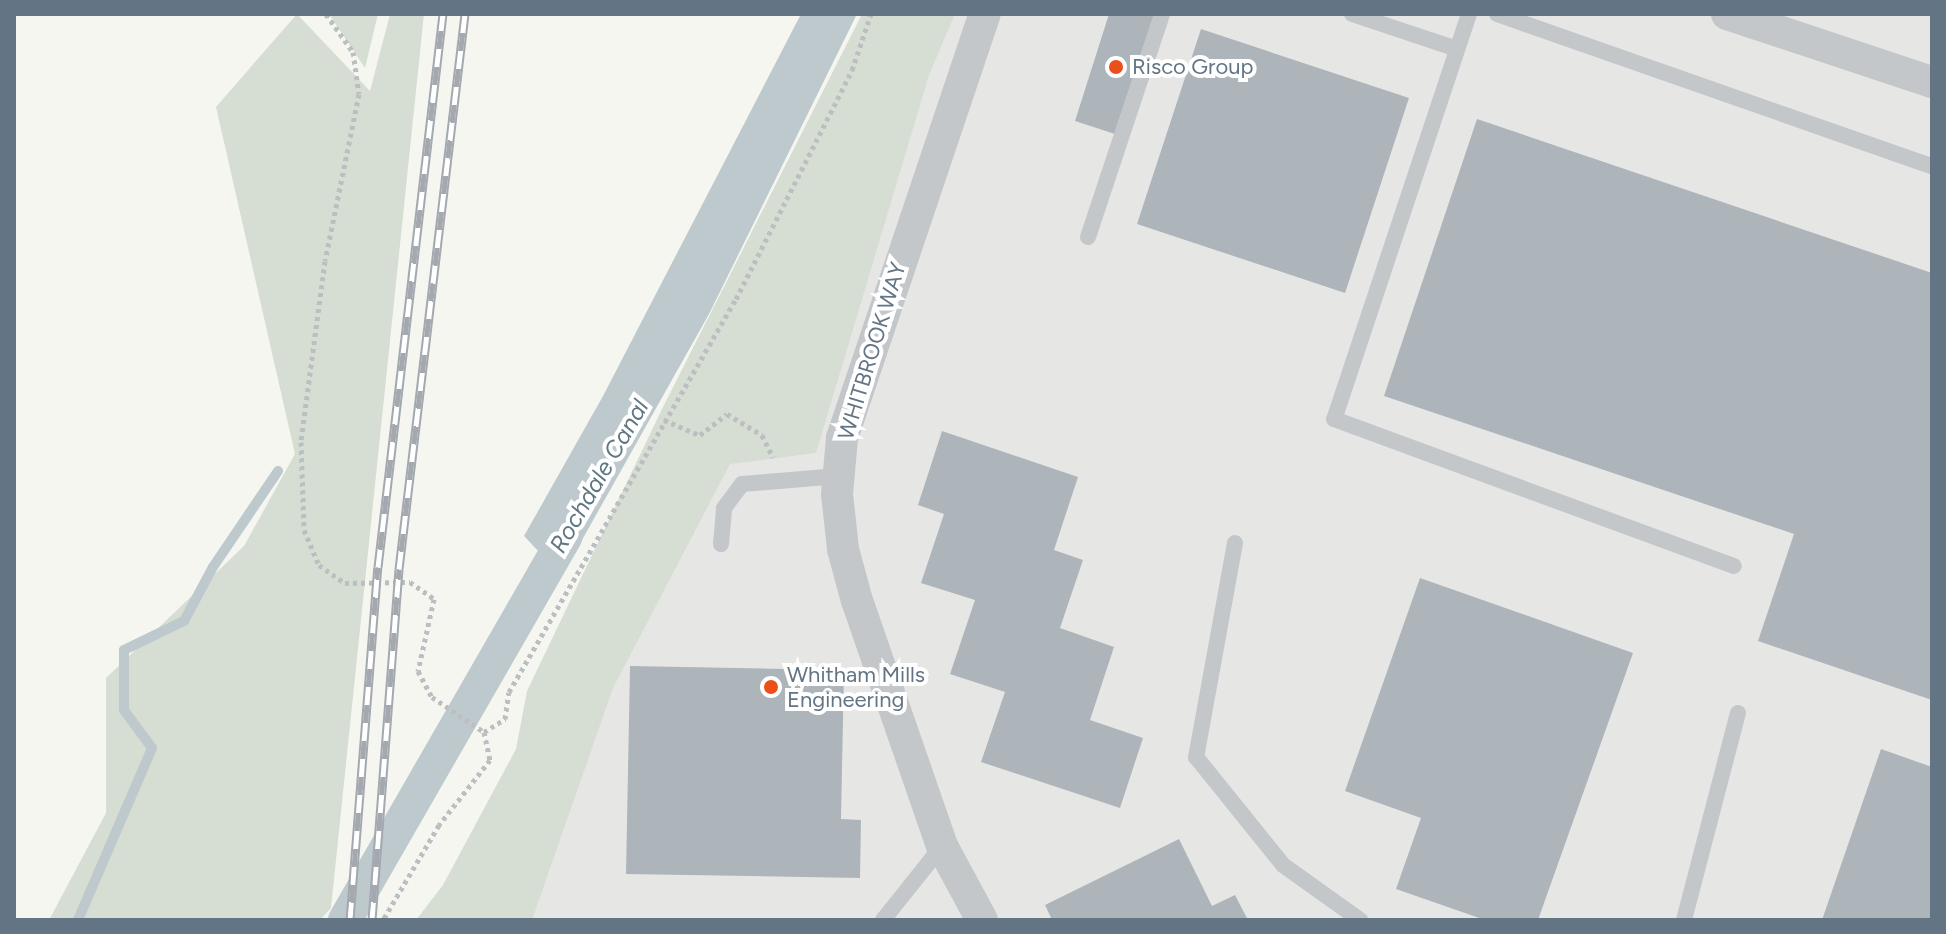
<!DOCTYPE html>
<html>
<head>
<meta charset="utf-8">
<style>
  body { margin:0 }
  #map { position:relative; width:1946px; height:934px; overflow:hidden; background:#f6f6f1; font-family:Figtree,sans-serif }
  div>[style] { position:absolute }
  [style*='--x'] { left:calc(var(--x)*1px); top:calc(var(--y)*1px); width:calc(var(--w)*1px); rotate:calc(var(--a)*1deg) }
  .built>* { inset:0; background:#e6e7e5 }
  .green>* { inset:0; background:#d6ddd2 }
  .water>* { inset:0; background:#bec9ce }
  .stream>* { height:10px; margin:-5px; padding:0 5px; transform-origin:5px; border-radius:5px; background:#bec9ce }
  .canal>* { height:34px; margin:-17px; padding:0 17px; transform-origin:17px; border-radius:17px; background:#bec9ce }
  .building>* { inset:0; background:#adb5ba }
  .path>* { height:5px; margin-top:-2.5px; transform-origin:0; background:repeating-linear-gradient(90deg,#bcbfc1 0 4px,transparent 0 8px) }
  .service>* { height:16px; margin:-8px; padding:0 8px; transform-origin:8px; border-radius:8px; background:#c3c7ca }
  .minor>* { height:32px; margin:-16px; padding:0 16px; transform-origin:16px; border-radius:16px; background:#c3c7ca }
  .rail>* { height:9px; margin-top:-4.5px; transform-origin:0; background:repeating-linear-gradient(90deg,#fff 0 18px,#a3a9af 0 36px); box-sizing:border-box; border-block:2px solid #a3a9af }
  .dots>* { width:22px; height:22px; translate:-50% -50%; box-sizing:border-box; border:4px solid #fff; border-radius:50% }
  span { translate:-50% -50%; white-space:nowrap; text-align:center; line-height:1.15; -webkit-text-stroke:8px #fff; paint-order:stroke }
  .poi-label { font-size:22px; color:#637584 }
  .left { translate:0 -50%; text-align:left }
  .street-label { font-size:22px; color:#637584 }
  .water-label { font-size:24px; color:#5f7782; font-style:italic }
  .frame { position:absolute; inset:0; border:16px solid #637584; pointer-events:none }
</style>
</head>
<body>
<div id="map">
  <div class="built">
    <i style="clip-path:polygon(907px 14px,1932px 14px,1932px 920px,466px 920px)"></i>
  </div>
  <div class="green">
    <i style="clip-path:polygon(297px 14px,370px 91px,390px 14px,424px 14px,331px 908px,320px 920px,49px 920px,106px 813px,106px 678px,244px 546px,295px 454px,216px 107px)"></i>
    <i style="clip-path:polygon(329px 14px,378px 14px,365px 68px)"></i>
    <i style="clip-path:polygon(862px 14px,955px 14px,929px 75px,816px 453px,730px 464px,613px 688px,532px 920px,416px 920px,443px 885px,516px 749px,527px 691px,661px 411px)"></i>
  </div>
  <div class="water">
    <i style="clip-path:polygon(801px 14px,857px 14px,709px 314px,573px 556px,550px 580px,534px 573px,541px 554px,524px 536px,603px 396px)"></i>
  </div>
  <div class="stream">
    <i style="--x:78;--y:920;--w:187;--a:-66.7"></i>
    <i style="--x:152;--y:748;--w:47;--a:-126.4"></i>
    <i style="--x:124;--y:710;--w:60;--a:-90"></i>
    <i style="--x:124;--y:650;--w:67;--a:-25.8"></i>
    <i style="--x:184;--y:621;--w:61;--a:-61.8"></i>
    <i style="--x:213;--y:567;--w:116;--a:-55.9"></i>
  </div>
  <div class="canal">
    <i style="--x:345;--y:920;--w:443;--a:-60.1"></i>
  </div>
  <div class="building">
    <i style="clip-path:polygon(1109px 14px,1157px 14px,1118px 135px,1075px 121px)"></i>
    <i style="clip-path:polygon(1201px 29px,1409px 98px,1345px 293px,1137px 224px)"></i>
    <i style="clip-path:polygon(1477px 119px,1932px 273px,1932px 700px,1758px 641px,1794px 534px,1384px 396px)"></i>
    <i style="clip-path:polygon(942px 431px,1078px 477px,1054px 550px,1083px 560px,1060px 628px,1114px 647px,1090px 720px,1143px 738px,1120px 808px,981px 762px,1005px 692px,950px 674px,975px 600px,921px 583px,944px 514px,918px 505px)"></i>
    <i style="clip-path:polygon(1420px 578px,1633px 653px,1538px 920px,1485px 920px,1396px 889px,1421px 818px,1345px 791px)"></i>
    <i style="clip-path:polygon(630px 666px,844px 670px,841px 819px,861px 820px,860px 878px,626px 874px)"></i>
    <i style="clip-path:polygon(1881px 749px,1932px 767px,1932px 920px,1822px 920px)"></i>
    <i style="clip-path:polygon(1179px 839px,1212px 906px,1235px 895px,1248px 920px,1052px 920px,1045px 905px)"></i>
  </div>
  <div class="path">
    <i style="--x:326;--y:14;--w:47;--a:54.6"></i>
    <i style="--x:353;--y:52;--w:42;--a:81.9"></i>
    <i style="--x:359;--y:94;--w:170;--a:101.5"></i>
    <i style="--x:325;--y:261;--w:183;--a:97.6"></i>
    <i style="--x:301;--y:442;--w:88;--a:88"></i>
    <i style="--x:304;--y:530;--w:38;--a:67"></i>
    <i style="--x:319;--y:565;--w:32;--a:35"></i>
    <i style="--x:345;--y:583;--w:65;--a:-0.9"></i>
    <i style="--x:410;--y:582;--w:29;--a:35"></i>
    <i style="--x:434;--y:599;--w:74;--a:102.5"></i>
    <i style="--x:418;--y:671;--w:30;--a:62"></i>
    <i style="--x:432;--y:697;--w:63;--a:33.9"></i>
    <i style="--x:484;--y:732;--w:29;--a:78"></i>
    <i style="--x:490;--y:760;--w:83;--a:128.1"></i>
    <i style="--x:439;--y:825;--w:110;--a:120.5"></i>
    <i style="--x:664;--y:420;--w:39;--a:23"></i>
    <i style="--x:700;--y:435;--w:34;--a:-38"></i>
    <i style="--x:727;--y:414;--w:41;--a:31"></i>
    <i style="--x:762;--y:435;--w:25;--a:64"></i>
    <i style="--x:484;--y:732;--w:25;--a:-32"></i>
    <i style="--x:505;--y:719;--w:27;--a:-82"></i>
    <i style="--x:509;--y:692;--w:454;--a:-60"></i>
    <i style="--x:736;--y:299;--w:257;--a:-63.1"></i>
    <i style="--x:852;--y:70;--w:59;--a:-71.3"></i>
  </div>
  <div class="service">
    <i style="--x:1352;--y:14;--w:108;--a:18.4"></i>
    <i style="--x:1469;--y:14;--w:427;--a:108.4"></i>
    <i style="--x:1334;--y:419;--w:426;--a:20.2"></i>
    <i style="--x:1497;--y:14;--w:461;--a:19.3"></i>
    <i style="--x:1088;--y:237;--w:235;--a:-71.6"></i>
    <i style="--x:1235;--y:543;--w:218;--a:100.3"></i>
    <i style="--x:1196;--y:757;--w:139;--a:51.1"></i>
    <i style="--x:1283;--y:865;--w:95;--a:35.5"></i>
    <i style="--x:721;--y:544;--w:36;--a:-85"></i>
    <i style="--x:724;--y:508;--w:30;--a:-53"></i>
    <i style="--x:742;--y:484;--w:97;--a:-4.7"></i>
    <i style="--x:883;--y:920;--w:95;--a:-51.4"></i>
    <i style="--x:1684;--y:920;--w:214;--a:-75.4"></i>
  </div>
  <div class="minor">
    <i style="--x:1727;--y:14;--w:216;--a:18.4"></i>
    <i style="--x:982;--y:920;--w:84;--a:-118.4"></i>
    <i style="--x:942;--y:846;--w:259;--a:-109.1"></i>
    <i style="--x:857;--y:601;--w:54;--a:-105.1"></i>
    <i style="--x:843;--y:549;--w:55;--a:-96.2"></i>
    <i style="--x:837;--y:494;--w:56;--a:-84.9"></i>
    <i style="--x:842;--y:438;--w:447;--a:-71.4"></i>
  </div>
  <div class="rail">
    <i style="--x:350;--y:920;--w:354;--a:-85.5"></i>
    <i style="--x:378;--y:567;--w:557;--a:-83.3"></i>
    <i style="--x:372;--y:920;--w:352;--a:-85.6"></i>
    <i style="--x:399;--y:569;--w:559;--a:-83.22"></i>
  </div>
  <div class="dots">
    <i style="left:1116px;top:67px;background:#ed4f1a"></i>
    <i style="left:771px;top:687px;background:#ed4f1a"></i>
  </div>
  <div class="poi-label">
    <span class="left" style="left:1132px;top:67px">Risco Group</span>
    <span class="left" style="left:787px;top:687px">Whitham Mills<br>Engineering</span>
  </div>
  <div class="street-label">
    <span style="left:872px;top:351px;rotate:-73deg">WHITBROOK WAY</span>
  </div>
  <div class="water-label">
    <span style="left:599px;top:476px;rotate:-60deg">Rochdale Canal</span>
  </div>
  <div class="frame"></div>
</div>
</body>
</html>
